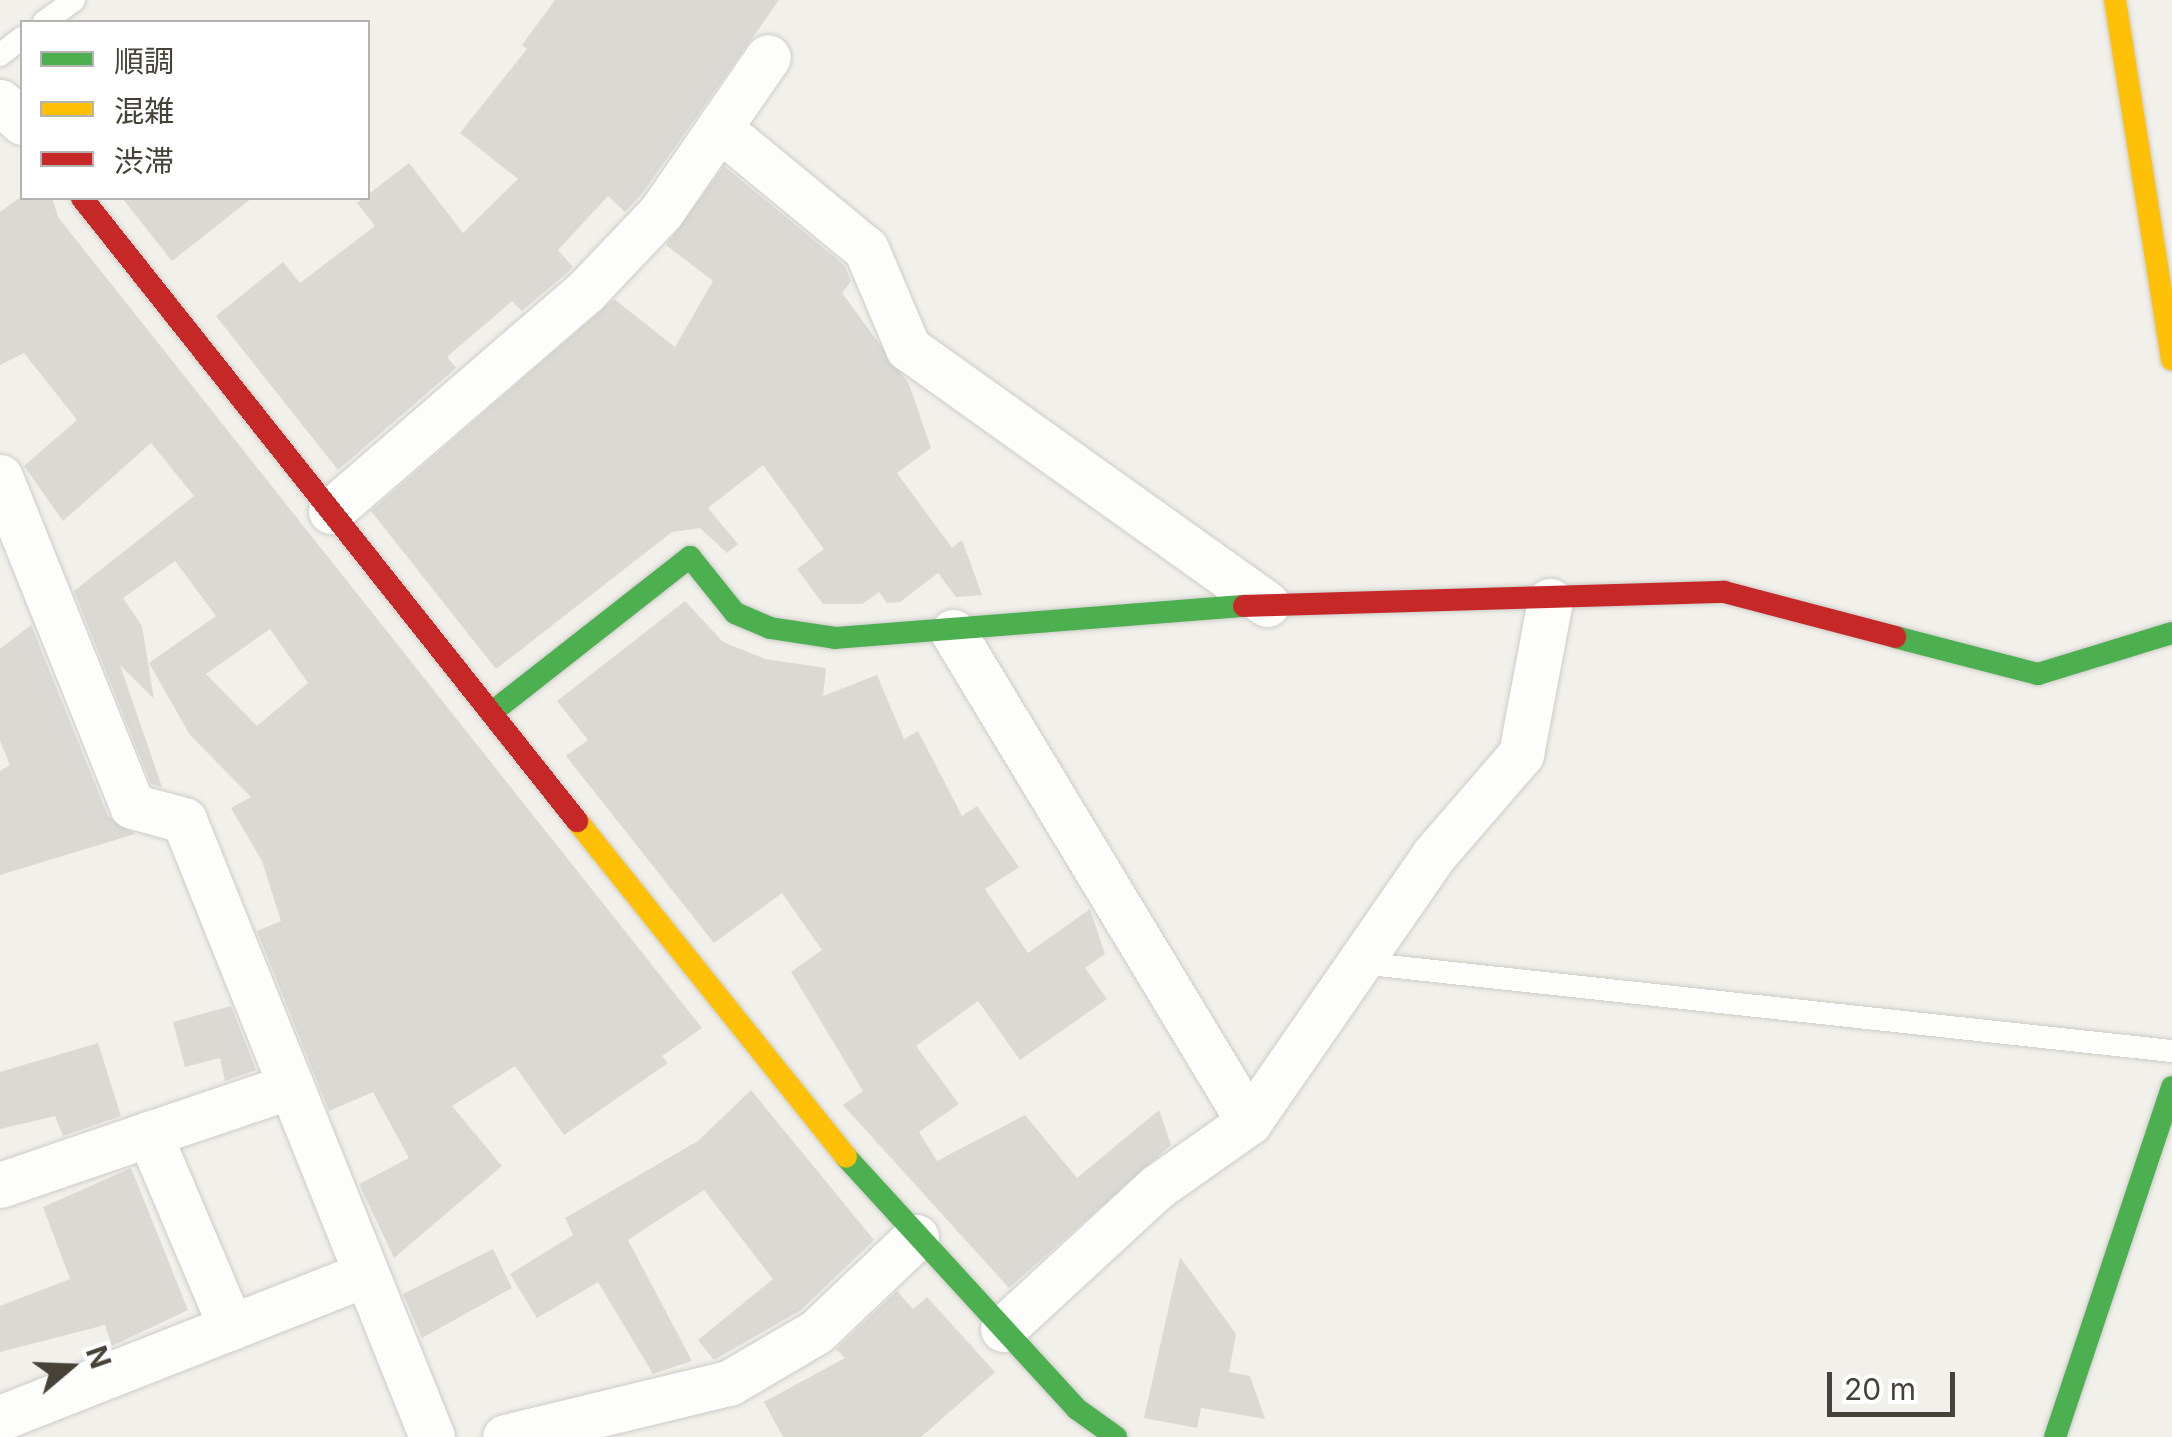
<!DOCTYPE html>
<html>
<head>
<meta charset="utf-8">
<style>
  body { margin:0 }
  #map { position:relative; width:2172px; height:1437px; overflow:hidden; background:#f1f0eb; font-family:Inter,"Noto Sans JP",sans-serif }
  div>[style] { position:absolute }
  [style*='--x'] { left:calc(var(--x)*1px); top:calc(var(--y)*1px); width:calc(var(--w)*1px); rotate:calc(var(--a)*1deg) }
  .building>* { inset:0; background:#dad9d4 }
  .roads { filter:drop-shadow(0 0 2px #cdccc7) drop-shadow(0 0 2px #cdccc7) }
  .lane>* { height:22px; margin:-11px; padding:0 11px; transform-origin:11px; border-radius:11px; background:#fdfdfc }
  .street>* { height:45px; margin:-22.5px; padding:0 22.5px; transform-origin:22.5px; border-radius:22.5px; background:#fdfdfc }
  .fast>* { height:22px; margin:-11px; padding:0 11px; transform-origin:11px; border-radius:11px; background:#4caf50 }
  .slow>* { height:22px; margin:-11px; padding:0 11px; transform-origin:11px; border-radius:11px; background:#ffc107 }
  .jam>* { height:22px; margin:-11px; padding:0 11px; transform-origin:11px; border-radius:11px; background:#c62828 }
  span { translate:-50% -50%; white-space:nowrap; text-align:center; line-height:1.15; -webkit-text-stroke:10px #fff; paint-order:stroke }
  .legend { position:absolute; left:20px; top:20px; width:350px; height:180px; box-sizing:border-box; background:#fff; border:2px solid #b5b3af; margin:0; padding:12px 18px; list-style:none; font-size:30px; color:#464238 }
  .legend li { display:flex; align-items:center; gap:20px; height:50px }
  .legend b { width:50px; border:2px solid #b5b3af }
  .north { position:absolute; left:20px; top:1317px; width:100px; height:100px; -webkit-text-stroke:8px #fff; paint-order:stroke; rotate:71deg; font-size:28px; font-weight:700; line-height:40px; text-align:center; color:#464238 }
  .north::after { content:''; display:block; margin:auto; width:35px; height:45px; background:#464238; clip-path:polygon(50% 0,100% 100%,50% 72%,0 100%) }
  .scale { position:absolute; left:1827px; top:1372px; width:128px; height:45px; box-sizing:border-box; border:5px solid #464238; border-top:0; padding-left:12px; font-size:30px; line-height:35px; white-space:nowrap; color:#464238; -webkit-text-stroke:8px #fff; paint-order:stroke }
</style>
</head>
<body>
<div id="map">
  <div class="building">
    <i style="clip-path:polygon(555px 0,779px 0,641px 195px,625px 212px,608px 196px,558px 250px,573px 267px,568px 272px,522px 311px,512px 301px,447px 357px,456px 368px,338px 470px,216px 316px,283px 262px,300px 283px,375px 226px,357px 203px,409px 163px,463px 233px,518px 179px,460px 133px,527px 49px,522px 45px)"></i>
    <i style="clip-path:polygon(724px 166px,844px 265px,851px 281px,842px 293px,909px 384px,931px 448px,897px 473px,952px 548px,962px 540px,982px 595px,956px 597px,938px 573px,900px 602px,887px 603px,879px 592px,862px 604px,823px 604px,797px 569px,824px 549px,763px 465px,708px 508px,738px 544px,727px 553px,700px 528px,672px 532px,496px 669px,371px 511px,614px 299px,675px 347px,713px 281px,666px 245px)"></i>
    <i style="clip-path:polygon(evenodd,19px 198px,52px 198px,58px 217px,702px 1028px,662px 1056px,668px 1063px,564px 1135px,515px 1066px,452px 1106px,502px 1166px,394px 1258px,359px 1184px,409px 1158px,373px 1092px,329px 1111px,257px 931px,281px 921px,262px 861px,231px 808px,251px 797px,190px 735px,149px 663px,216px 616px,175px 561px,123px 598px,142px 626px,154px 699px,120px 665px,162px 787px,151px 784px,74px 591px,194px 496px,151px 443px,63px 521px,24px 466px,77px 420px,24px 353px,0 365px,0 212px,19px 198px,270px 629px,308px 683px,257px 726px,206px 674px,270px 629px)"></i>
    <i style="clip-path:polygon(122px 198px,252px 198px,172px 261px)"></i>
    <i style="clip-path:polygon(685px 601px,723px 642px,765px 659px,826px 668px,823px 696px,877px 675px,904px 739px,918px 731px,962px 816px,977px 806px,1019px 867px,985px 889px,1028px 953px,1090px 909px,1105px 954px,1085px 968px,1107px 999px,1020px 1060px,978px 1001px,916px 1046px,959px 1104px,919px 1132px,937px 1161px,1025px 1115px,1077px 1178px,1159px 1110px,1171px 1145px,1009px 1288px,843px 1105px,863px 1091px,791px 972px,822px 950px,782px 893px,714px 943px,566px 756px,588px 740px,557px 701px)"></i>
    <i style="clip-path:polygon(31px 625px,108px 816px,135px 834px,0 875px,0 771px,10px 765px,0 741px,0 649px)"></i>
    <i style="clip-path:polygon(231px 1006px,256px 1070px,225px 1081px,220px 1058px,185px 1067px,173px 1022px)"></i>
    <i style="clip-path:polygon(98px 1043px,121px 1116px,63px 1136px,55px 1116px,0 1129px,0 1072px)"></i>
    <i style="clip-path:polygon(751px 1090px,874px 1240px,801px 1310px,714px 1360px,698px 1340px,773px 1279px,704px 1190px,628px 1240px,692px 1361px,653px 1374px,598px 1282px,537px 1318px,510px 1274px,573px 1235px,565px 1218px,698px 1141px)"></i>
    <i style="clip-path:polygon(131px 1168px,188px 1310px,112px 1346px,105px 1325px,0 1352px,0 1306px,70px 1279px,43px 1207px)"></i>
    <i style="clip-path:polygon(493px 1249px,512px 1288px,422px 1338px,403px 1294px)"></i>
    <i style="clip-path:polygon(1180px 1257px,1236px 1334px,1229px 1372px,1250px 1376px,1265px 1419px,1201px 1408px,1197px 1428px,1144px 1418px)"></i>
    <i style="clip-path:polygon(897px 1291px,913px 1309px,927px 1297px,995px 1372px,921px 1437px,783px 1437px,764px 1402px,845px 1358px,836px 1349px)"></i>
  </div>
  <div class="roads">
    <div class="lane">
      <i style="--x:44;--y:22;--w:37;--a:-36"></i>
      <i style="--x:0;--y:55;--w:28;--a:-38"></i>
      <i style="--x:1360;--y:963;--w:817;--a:6.19"></i>
    </div>
    <div class="street">
      <i style="--x:0;--y:102;--w:30;--a:42"></i>
      <i style="--x:719;--y:128;--w:190;--a:39.5"></i>
      <i style="--x:866;--y:249;--w:108;--a:67"></i>
      <i style="--x:908;--y:348;--w:441;--a:35.5"></i>
      <i style="--x:0;--y:477;--w:354;--a:68.1"></i>
      <i style="--x:132;--y:806;--w:54;--a:15.1"></i>
      <i style="--x:184;--y:820;--w:665;--a:68.1"></i>
      <i style="--x:331;--y:511;--w:337;--a:-40.8"></i>
      <i style="--x:586;--y:291;--w:109;--a:-46.5"></i>
      <i style="--x:661;--y:212;--w:188;--a:-55.4"></i>
      <i style="--x:953;--y:632;--w:572;--a:58.86"></i>
      <i style="--x:149;--y:1134;--w:150;--a:-18.7"></i>
      <i style="--x:0;--y:1185;--w:157;--a:-18.9"></i>
      <i style="--x:149;--y:1134;--w:210;--a:67"></i>
      <i style="--x:1003;--y:1329;--w:209;--a:-42.7"></i>
      <i style="--x:1157;--y:1187;--w:113;--a:-35.2"></i>
      <i style="--x:1249;--y:1122;--w:323;--a:-55.3"></i>
      <i style="--x:1433;--y:856;--w:135;--a:-49.2"></i>
      <i style="--x:1521;--y:754;--w:156;--a:-79.3"></i>
      <i style="--x:0;--y:1418;--w:393;--a:-21.5"></i>
      <i style="--x:505;--y:1437;--w:230;--a:-13.6"></i>
      <i style="--x:729;--y:1383;--w:101;--a:-30.4"></i>
      <i style="--x:816;--y:1332;--w:138;--a:-43.5"></i>
    </div>
    <div class="fast">
      <i style="--x:1895;--y:637;--w:148;--a:14.5"></i>
      <i style="--x:2038;--y:674;--w:140;--a:-17"></i>
      <i style="--x:491;--y:713;--w:253;--a:-38.1"></i>
      <i style="--x:690;--y:557;--w:72;--a:51.2"></i>
      <i style="--x:735;--y:613;--w:38;--a:23"></i>
      <i style="--x:770;--y:628;--w:66;--a:8.7"></i>
      <i style="--x:835;--y:638;--w:410;--a:-4.5"></i>
      <i style="--x:846;--y:1157;--w:342;--a:47.5"></i>
      <i style="--x:1077;--y:1409;--w:48;--a:35.7"></i>
      <i style="--x:2055;--y:1437;--w:369;--a:-71.5"></i>
    </div>
    <div class="slow">
      <i style="--x:2115;--y:0;--w:364;--a:81"></i>
      <i style="--x:577;--y:821;--w:430;--a:51.3"></i>
    </div>
    <div class="jam">
      <i style="--x:82;--y:198;--w:796;--a:51.53"></i>
      <i style="--x:1244;--y:606;--w:480;--a:-1.7"></i>
      <i style="--x:1724;--y:592;--w:177;--a:14.7"></i>
    </div>
  </div>
  <ul class="legend">
  <li><b style="height:12px;background:#4caf50"></b>順調</li>
  <li><b style="height:12px;background:#ffc107"></b>混雑</li>
  <li><b style="height:12px;background:#c62828"></b>渋滞</li>
  </ul>
  <div class="north">N</div>
  <div class="scale">20 m</div>
</div>
</body>
</html>
